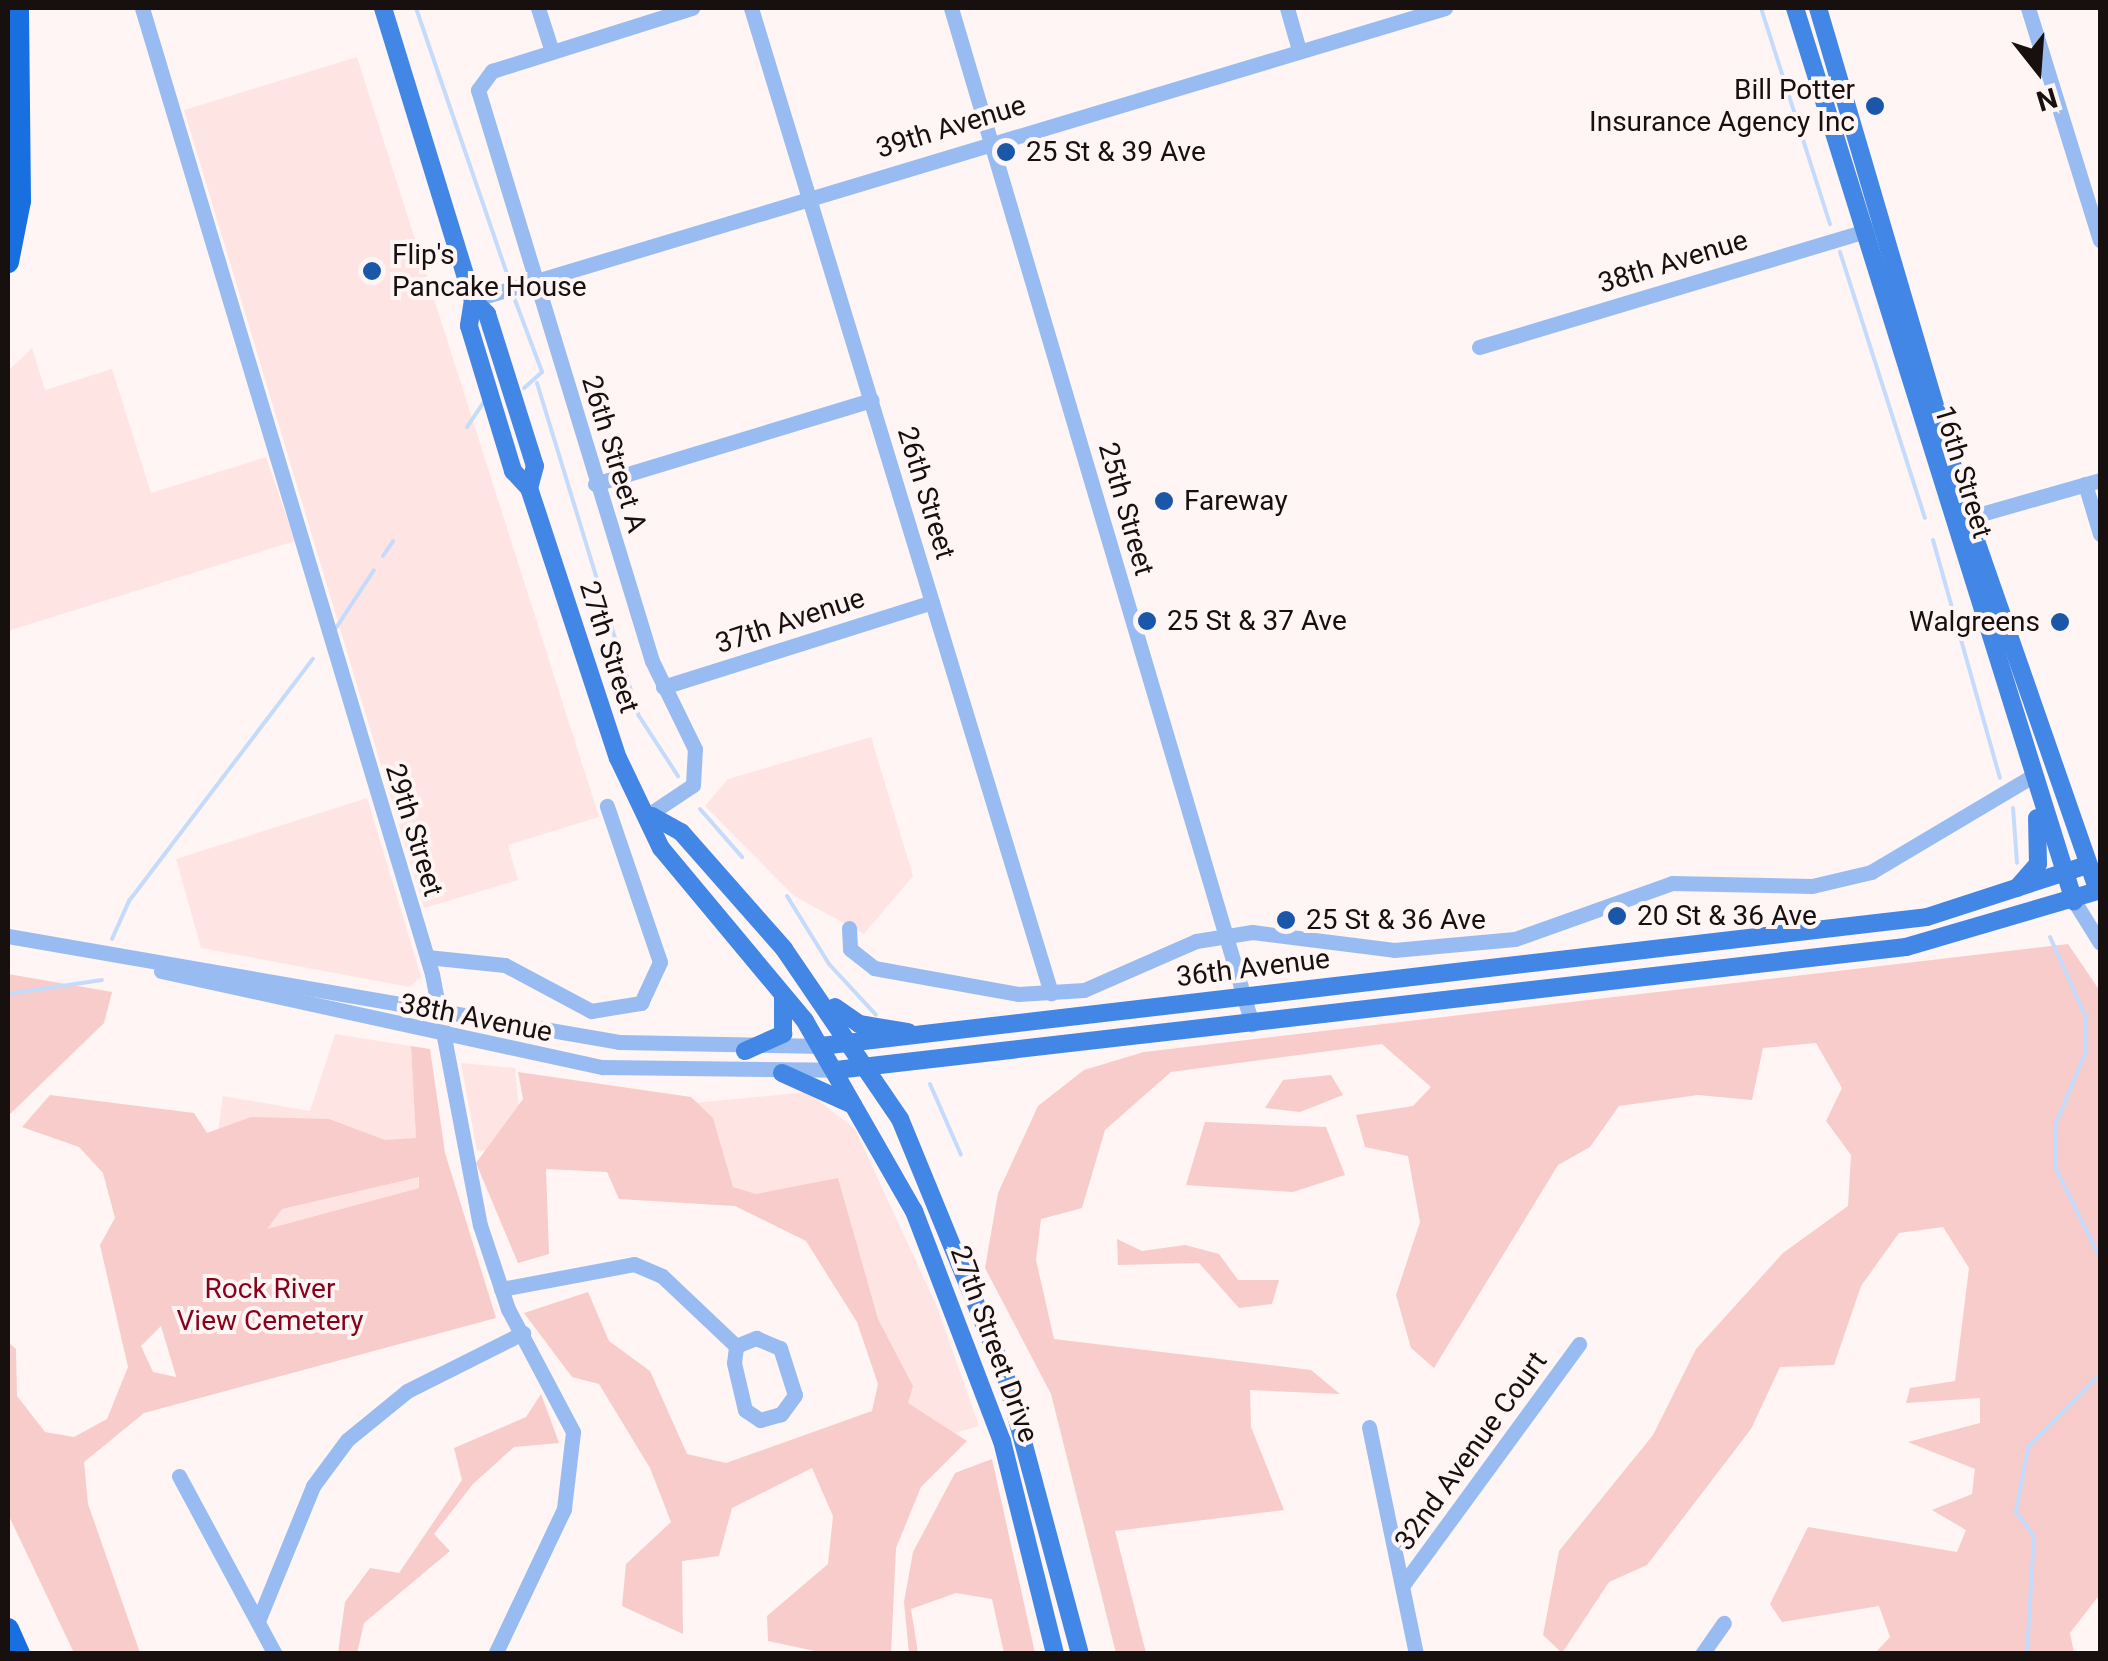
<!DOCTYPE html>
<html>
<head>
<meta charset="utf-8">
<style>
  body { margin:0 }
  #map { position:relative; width:2108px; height:1661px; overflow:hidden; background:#fef5f4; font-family:Roboto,sans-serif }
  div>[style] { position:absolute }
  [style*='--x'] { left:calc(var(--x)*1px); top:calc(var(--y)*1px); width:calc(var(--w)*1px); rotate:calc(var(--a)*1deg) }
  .built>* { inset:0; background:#fee5e3 }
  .green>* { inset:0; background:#f8ccca }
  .stream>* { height:4px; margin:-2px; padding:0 2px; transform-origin:2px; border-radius:2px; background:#c4dbfc }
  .minor>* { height:15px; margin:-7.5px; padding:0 7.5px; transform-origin:7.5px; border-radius:7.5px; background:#98bcf1 }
  .major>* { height:18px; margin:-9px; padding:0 9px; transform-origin:9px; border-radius:9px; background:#4286e6 }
  .highway>* { height:22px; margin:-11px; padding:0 11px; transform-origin:11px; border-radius:11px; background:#1870e0 }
  .dots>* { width:28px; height:28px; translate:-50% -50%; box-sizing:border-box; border:5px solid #fef5f4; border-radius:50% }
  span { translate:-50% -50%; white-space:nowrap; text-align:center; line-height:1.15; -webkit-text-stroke:8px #fef5f4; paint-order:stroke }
  .poi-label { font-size:28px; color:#17100f }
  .right { translate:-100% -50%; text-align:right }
  .left { translate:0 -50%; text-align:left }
  .street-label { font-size:28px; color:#17100f }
  .park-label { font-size:28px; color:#87001c }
  .frame { position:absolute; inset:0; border:10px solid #17100f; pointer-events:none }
  .north { position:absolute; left:1988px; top:20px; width:100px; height:100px; -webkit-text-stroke:8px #fef5f4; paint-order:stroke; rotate:163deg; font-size:28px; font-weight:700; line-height:40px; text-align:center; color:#17100f }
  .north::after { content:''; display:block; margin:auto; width:35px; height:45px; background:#17100f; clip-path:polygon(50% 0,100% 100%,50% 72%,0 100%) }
</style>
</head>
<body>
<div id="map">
  <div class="built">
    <i style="clip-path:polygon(357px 57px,599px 817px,508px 845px,518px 880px,424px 908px,184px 110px)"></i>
    <i style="clip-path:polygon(32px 348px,45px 390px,112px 369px,151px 493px,266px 457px,295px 541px,8px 631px,8px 371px)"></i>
    <i style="clip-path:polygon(871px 737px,913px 876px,864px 934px,794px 896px,705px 806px,728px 779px)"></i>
    <i style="clip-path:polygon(367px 798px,421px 977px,410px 987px,201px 948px,176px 859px)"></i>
    <i style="clip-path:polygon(335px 1034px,411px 1046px,419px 1188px,202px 1247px,223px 1096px,310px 1111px)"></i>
    <i style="clip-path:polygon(461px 1063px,515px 1068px,523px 1147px,477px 1151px)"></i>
    <i style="clip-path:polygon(808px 1092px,855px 1129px,937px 1307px,979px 1426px,914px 1445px,829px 1185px,709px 1205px,682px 1104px)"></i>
  </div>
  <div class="green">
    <i style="clip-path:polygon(2068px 944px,2100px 991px,2100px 1594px,2070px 1633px,2074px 1653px,1875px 1653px,1890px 1637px,1879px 1606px,1782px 1622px,1770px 1604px,1808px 1527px,1957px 1552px,1966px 1530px,1932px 1510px,1972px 1494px,1975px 1469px,1908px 1442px,1980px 1423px,1980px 1398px,1906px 1403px,1910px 1388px,1955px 1381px,1969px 1268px,1943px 1227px,1899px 1233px,1861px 1286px,1834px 1365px,1780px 1367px,1751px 1429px,1647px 1565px,1609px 1582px,1562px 1653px,1543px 1635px,1559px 1551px,1653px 1435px,1696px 1349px,1783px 1253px,1848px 1206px,1851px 1155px,1826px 1121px,1842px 1088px,1816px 1043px,1763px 1048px,1752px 1100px,1698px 1095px,1619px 1106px,1590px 1147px,1558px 1165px,1434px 1368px,1411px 1348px,1396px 1295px,1420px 1222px,1408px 1156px,1365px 1147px,1356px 1115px,1413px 1106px,1431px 1087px,1382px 1044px,1171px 1072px,1105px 1130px,1082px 1208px,1041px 1219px,1036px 1260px,1054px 1339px,1311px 1370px,1340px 1394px,1250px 1390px,1251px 1427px,1284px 1510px,1115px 1531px,1146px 1653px,1116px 1653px,1051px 1394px,985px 1268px,998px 1193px,1038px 1106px,1084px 1070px,1144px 1052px)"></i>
    <i style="clip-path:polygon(8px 974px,112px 992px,104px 1023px,8px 1116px)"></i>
    <i style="clip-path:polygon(evenodd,411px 1046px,430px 1049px,445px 1153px,496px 1318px,144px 1413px,84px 1462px,88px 1504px,140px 1653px,74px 1653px,8px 1514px,8px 1342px,16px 1349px,17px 1396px,45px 1432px,74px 1437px,107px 1419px,128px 1367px,100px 1245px,115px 1218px,103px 1173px,79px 1147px,22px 1127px,50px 1095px,194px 1113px,207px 1133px,251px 1117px,329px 1119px,385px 1140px,416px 1138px,411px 1046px,419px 1177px,419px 1188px,267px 1229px,282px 1209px,419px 1177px,411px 1046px,161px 1326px,176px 1376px,176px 1377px,153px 1372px,141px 1346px,161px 1326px)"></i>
    <i style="clip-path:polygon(518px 1072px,691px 1097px,713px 1118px,733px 1187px,756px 1194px,838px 1178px,878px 1319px,913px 1386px,908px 1403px,967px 1441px,921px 1487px,896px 1548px,891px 1653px,824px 1653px,768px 1641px,767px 1616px,828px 1564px,833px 1516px,812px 1468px,732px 1508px,719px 1556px,682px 1561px,683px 1634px,622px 1606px,626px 1564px,671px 1522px,650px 1468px,599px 1384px,572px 1377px,524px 1313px,588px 1292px,609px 1341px,650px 1371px,687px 1454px,726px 1463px,872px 1411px,878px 1384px,857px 1322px,806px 1241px,735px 1206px,619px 1199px,607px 1172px,546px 1169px,549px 1254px,518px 1263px,476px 1163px,523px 1099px)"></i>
    <i style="clip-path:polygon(1331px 1075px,1343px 1095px,1300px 1112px,1265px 1108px,1283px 1080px)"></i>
    <i style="clip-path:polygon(1205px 1122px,1326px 1127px,1345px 1175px,1293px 1192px,1186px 1185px)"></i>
    <i style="clip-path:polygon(1117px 1239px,1142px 1251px,1185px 1245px,1219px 1254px,1238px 1280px,1279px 1280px,1272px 1304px,1239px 1308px,1199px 1263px,1118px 1265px)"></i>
    <i style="clip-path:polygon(541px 1394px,559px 1443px,514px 1447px,473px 1484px,434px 1534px,450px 1551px,364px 1623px,357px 1653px,338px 1653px,345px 1602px,370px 1568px,399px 1573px,462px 1480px,454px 1448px,526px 1417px)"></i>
    <i style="clip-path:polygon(992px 1459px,1035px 1653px,1004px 1653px,992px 1599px,956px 1593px,911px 1609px,918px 1653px,909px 1653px,904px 1602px,913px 1552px,955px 1473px)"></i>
  </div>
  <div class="stream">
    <i style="--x:416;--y:8;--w:287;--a:71.1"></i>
    <i style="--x:1761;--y:8;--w:227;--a:72.3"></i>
    <i style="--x:1840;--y:252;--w:279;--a:72.3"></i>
    <i style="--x:515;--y:300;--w:77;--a:69.4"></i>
    <i style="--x:542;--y:372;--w:24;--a:138"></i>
    <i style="--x:537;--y:383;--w:348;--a:73"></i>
    <i style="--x:639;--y:716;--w:72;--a:57"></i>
    <i style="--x:467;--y:427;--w:29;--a:-56"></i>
    <i style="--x:1933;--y:540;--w:247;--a:74.3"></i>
    <i style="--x:383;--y:556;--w:18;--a:-56"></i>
    <i style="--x:336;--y:628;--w:69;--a:-56.8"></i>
    <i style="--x:2013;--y:808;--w:55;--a:85.8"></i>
    <i style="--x:700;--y:809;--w:64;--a:48.8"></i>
    <i style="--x:787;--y:896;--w:80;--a:58.3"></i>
    <i style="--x:829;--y:964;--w:69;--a:47.3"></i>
    <i style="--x:2050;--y:937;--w:88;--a:65.8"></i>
    <i style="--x:2086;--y:1017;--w:34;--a:90"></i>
    <i style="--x:2086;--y:1051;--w:78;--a:112.6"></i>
    <i style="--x:2056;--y:1123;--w:44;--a:91.3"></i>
    <i style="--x:2055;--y:1167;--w:102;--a:63.7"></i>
    <i style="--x:112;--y:939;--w:42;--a:-65.9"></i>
    <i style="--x:129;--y:901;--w:304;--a:-52.8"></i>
    <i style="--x:8;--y:994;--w:95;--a:-8.5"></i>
    <i style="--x:930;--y:1084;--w:77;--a:66.4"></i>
    <i style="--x:2027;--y:1654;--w:118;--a:-86.6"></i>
    <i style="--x:2034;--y:1536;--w:30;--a:-127"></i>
    <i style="--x:2016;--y:1512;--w:66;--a:-79.5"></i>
    <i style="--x:2028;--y:1447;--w:103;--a:-45.4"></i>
  </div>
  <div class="minor">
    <i style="--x:142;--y:8;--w:1009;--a:73.29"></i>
    <i style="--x:432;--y:974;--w:256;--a:79.2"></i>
    <i style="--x:480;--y:1225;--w:89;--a:71.6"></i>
    <i style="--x:508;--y:1309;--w:139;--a:62.1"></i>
    <i style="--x:573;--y:1432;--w:78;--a:96.7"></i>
    <i style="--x:564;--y:1509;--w:161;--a:115.4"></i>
    <i style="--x:538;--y:8;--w:46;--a:72.3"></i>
    <i style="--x:751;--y:8;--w:1030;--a:73.06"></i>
    <i style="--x:951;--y:8;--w:1060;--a:73.5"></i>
    <i style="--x:1287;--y:8;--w:44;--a:74.1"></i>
    <i style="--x:2028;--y:8;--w:243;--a:72.8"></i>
    <i style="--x:473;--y:300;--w:1015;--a:-16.72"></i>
    <i style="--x:1479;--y:347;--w:411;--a:-16.7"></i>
    <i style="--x:595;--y:484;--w:289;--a:-16.9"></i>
    <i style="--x:2085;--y:484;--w:52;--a:73.3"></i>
    <i style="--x:1960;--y:520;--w:146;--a:-15.9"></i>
    <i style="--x:663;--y:687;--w:282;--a:-17.5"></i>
    <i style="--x:651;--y:813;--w:50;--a:-33.7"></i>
    <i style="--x:693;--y:785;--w:36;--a:-87"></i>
    <i style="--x:695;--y:749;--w:98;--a:-116"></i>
    <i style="--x:652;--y:661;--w:597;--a:-106.95"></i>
    <i style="--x:478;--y:90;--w:24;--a:-54"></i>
    <i style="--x:492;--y:71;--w:210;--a:-17.5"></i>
    <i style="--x:2074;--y:901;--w:49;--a:58.2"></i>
    <i style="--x:849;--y:928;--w:21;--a:87"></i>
    <i style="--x:850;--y:949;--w:31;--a:38"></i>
    <i style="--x:874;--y:968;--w:146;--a:10.2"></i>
    <i style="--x:1018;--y:994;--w:66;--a:-3.5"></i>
    <i style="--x:1084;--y:990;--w:122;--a:-23.6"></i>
    <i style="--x:1196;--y:941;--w:57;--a:-9.1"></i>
    <i style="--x:1252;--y:932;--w:143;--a:7.2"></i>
    <i style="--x:1394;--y:950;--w:121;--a:-5.2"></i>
    <i style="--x:1515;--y:939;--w:167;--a:-19.6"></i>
    <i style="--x:1672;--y:883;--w:140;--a:1.2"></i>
    <i style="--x:1812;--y:886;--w:61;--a:-13.3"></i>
    <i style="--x:1871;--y:872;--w:186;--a:-30.7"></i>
    <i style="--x:8;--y:936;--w:620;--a:9.84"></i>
    <i style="--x:619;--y:1042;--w:202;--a:1.1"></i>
    <i style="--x:427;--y:957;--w:78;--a:5.9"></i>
    <i style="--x:505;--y:965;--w:98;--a:28.1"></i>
    <i style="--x:591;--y:1011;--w:51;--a:-9.1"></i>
    <i style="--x:641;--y:1003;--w:45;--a:-65.1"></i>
    <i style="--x:660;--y:962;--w:165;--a:-108.8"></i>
    <i style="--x:161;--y:971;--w:452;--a:12.3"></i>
    <i style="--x:603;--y:1067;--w:233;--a:0.7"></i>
    <i style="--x:501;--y:1289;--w:135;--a:-10.6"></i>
    <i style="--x:634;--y:1264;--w:30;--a:23"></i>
    <i style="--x:662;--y:1276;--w:102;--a:43.4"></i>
    <i style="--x:756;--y:1338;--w:26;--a:23"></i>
    <i style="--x:780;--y:1348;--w:49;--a:72.3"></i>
    <i style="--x:795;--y:1395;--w:24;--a:126"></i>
    <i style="--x:781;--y:1414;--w:22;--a:164"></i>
    <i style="--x:760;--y:1420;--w:18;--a:-146"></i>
    <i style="--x:745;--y:1410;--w:48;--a:-103.2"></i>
    <i style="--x:734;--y:1363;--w:17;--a:-83"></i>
    <i style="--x:736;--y:1346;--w:22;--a:-22"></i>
    <i style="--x:1369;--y:1427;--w:232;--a:78.3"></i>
    <i style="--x:179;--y:1476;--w:202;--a:61.7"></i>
    <i style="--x:1402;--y:1586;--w:300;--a:-53.8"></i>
    <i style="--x:258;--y:1621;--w:146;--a:-67.8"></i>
    <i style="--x:313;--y:1486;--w:57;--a:-53.5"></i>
    <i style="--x:347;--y:1440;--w:77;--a:-39.2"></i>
    <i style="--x:407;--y:1391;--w:130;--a:-26.6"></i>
    <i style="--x:1702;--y:1654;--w:38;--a:-55"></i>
  </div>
  <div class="major">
    <i style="--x:383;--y:8;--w:306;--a:72.9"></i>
    <i style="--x:473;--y:300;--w:26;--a:99"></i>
    <i style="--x:469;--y:326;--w:152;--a:73.1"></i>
    <i style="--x:513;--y:471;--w:23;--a:47"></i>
    <i style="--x:529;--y:488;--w:284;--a:71.8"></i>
    <i style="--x:618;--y:758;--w:100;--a:64.5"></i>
    <i style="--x:661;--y:848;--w:225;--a:50.2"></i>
    <i style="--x:805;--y:1021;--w:219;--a:60.2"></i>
    <i style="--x:914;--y:1211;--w:246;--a:69.1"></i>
    <i style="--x:1002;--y:1441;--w:219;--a:76"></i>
    <i style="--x:1795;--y:8;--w:936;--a:72.65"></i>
    <i style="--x:473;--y:300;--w:20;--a:45"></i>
    <i style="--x:487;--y:314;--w:159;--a:72.5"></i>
    <i style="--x:535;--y:466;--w:23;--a:105"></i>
    <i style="--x:652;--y:816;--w:33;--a:29"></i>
    <i style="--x:681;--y:832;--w:156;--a:48.6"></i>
    <i style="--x:784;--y:949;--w:206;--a:55.7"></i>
    <i style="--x:900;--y:1119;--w:280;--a:67.7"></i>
    <i style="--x:1006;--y:1378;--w:286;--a:75"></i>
    <i style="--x:2017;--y:888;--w:32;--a:-49"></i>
    <i style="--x:2038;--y:864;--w:46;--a:-91.2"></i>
    <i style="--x:835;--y:1007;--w:29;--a:35"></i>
    <i style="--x:859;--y:1024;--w:50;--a:9.3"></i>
    <i style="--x:821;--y:1046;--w:1113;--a:-6.65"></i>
    <i style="--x:1927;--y:917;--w:168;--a:-18"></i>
    <i style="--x:745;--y:1051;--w:42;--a:-24.1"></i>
    <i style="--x:783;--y:1034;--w:37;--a:-90"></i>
    <i style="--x:836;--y:1070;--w:1077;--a:-6.56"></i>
    <i style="--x:1906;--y:947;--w:200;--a:-16.3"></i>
    <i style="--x:2098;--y:891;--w:395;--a:-109.2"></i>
    <i style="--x:1968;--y:518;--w:532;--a:-106.39"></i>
    <i style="--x:782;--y:1073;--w:78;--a:24.3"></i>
  </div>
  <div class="highway">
    <i style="--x:8;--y:262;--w:62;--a:-78.9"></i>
    <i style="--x:20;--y:201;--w:193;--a:-90.6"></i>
    <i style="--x:8;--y:1629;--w:27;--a:66"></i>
  </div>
  <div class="dots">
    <i style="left:1875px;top:106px;background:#1b57a8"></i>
    <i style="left:1006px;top:152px;background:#1b57a8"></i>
    <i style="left:372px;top:271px;background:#1b57a8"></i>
    <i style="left:1164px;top:501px;background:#1b57a8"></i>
    <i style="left:1147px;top:621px;background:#1b57a8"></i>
    <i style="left:2060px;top:622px;background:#1b57a8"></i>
    <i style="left:1617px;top:916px;background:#1b57a8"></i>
    <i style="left:1286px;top:920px;background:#1b57a8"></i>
  </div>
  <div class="poi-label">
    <span class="right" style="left:1855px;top:106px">Bill Potter<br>Insurance Agency Inc</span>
    <span class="left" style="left:1026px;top:152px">25 St &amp; 39 Ave</span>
    <span class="left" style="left:392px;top:271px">Flip's<br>Pancake House</span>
    <span class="left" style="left:1184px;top:501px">Fareway</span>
    <span class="left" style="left:1167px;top:621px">25 St &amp; 37 Ave</span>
    <span class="right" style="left:2040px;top:622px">Walgreens</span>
    <span class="left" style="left:1637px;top:916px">20 St &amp; 36 Ave</span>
    <span class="left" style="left:1306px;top:920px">25 St &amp; 36 Ave</span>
  </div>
  <div class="street-label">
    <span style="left:951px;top:127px;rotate:-17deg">39th Avenue</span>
    <span style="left:1673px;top:262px;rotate:-17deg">38th Avenue</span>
    <span style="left:614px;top:454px;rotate:73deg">26th Street A</span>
    <span style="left:1963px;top:472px;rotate:73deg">16th Street</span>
    <span style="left:926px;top:493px;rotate:73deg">26th Street</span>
    <span style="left:1126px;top:509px;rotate:74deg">25th Street</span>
    <span style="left:790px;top:621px;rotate:-18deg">37th Avenue</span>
    <span style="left:609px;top:647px;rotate:72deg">27th Street</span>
    <span style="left:414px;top:830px;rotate:73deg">29th Street</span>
    <span style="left:1253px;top:968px;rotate:-7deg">36th Avenue</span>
    <span style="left:476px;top:1018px;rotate:11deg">38th Avenue</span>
    <span style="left:994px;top:1344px;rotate:70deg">27th Street Drive</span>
    <span style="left:1471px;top:1451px;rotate:-54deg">32nd Avenue Court</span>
  </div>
  <div class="park-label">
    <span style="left:270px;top:1305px">Rock River<br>View Cemetery</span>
  </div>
  <div class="frame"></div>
  <div class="north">N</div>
</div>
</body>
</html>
